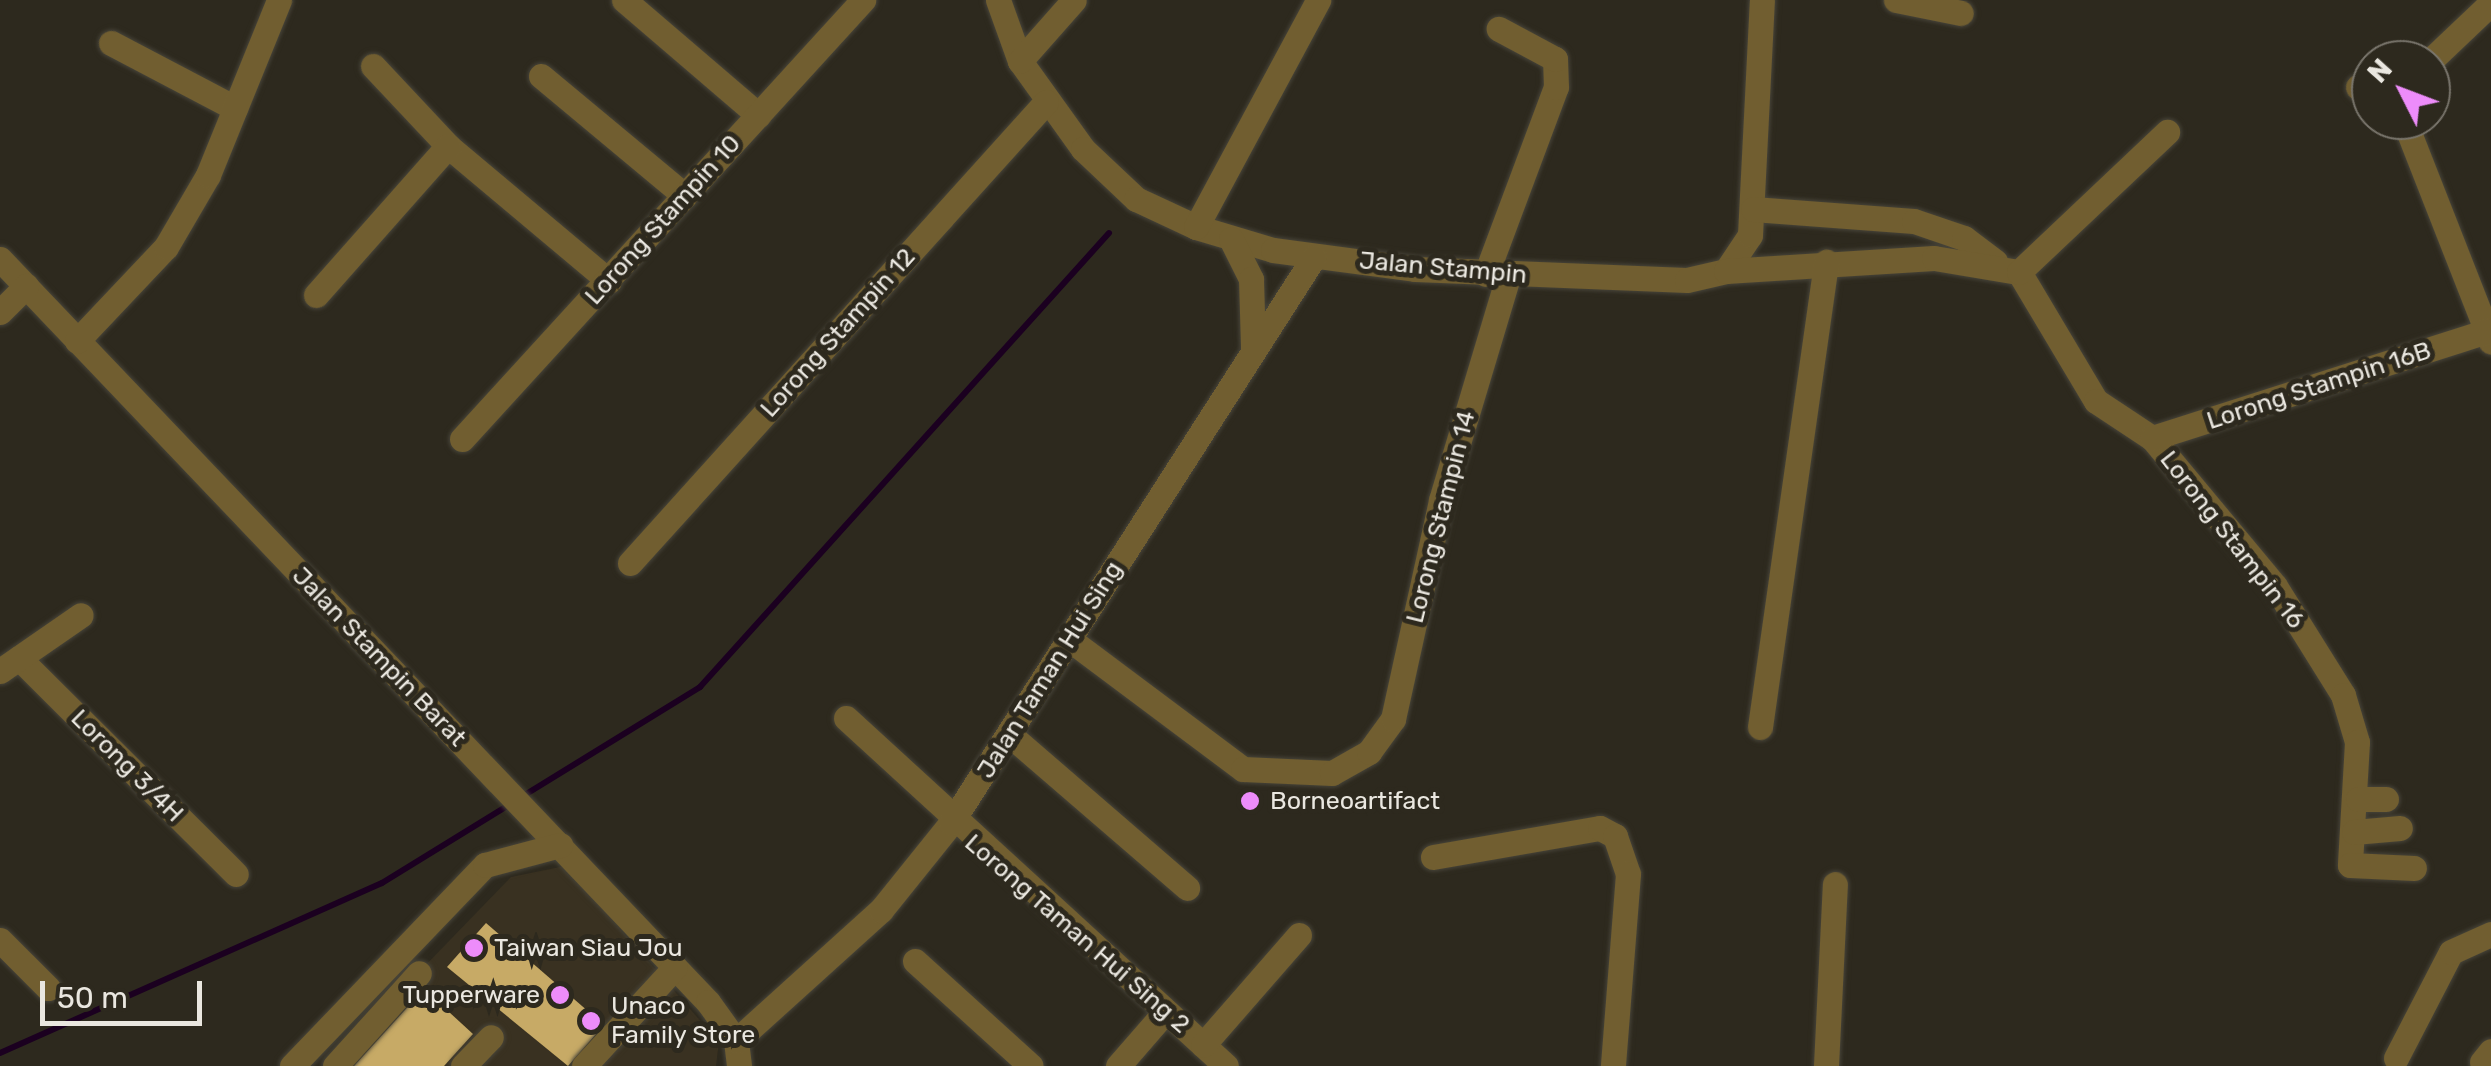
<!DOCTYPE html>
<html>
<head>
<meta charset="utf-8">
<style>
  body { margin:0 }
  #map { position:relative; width:2491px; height:1066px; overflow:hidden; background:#2d291e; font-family:Rubik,sans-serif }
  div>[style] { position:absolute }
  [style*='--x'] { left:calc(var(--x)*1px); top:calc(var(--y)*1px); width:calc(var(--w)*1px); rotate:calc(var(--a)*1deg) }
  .built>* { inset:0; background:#393121 }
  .stream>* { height:6px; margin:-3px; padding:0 3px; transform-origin:3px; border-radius:3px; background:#1b0020 }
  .building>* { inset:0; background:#c7aa66 }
  .roads { filter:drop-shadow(0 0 2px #474439) drop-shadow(0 0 2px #474439) }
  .minor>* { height:25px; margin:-12.5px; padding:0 12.5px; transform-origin:12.5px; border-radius:12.5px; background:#715e30 }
  .dots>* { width:28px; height:28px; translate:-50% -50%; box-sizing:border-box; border:5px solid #2d291e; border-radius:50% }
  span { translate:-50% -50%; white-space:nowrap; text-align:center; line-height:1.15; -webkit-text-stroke:10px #2d291e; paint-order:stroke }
  .street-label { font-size:25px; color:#eae7e0 }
  .poi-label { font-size:25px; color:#eae7e0 }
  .left { translate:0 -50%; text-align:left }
  .right { translate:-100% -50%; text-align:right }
  .north { position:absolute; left:2351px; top:40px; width:100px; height:100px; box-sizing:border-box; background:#2d291e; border:2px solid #79756c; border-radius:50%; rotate:312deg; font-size:28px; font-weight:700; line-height:40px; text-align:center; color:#eae7e0 }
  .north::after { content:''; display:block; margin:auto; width:35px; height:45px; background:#ed8cfa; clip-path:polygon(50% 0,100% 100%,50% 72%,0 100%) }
  .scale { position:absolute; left:40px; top:981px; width:162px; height:45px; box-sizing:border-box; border:5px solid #eae7e0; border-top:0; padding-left:12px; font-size:30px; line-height:35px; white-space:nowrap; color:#eae7e0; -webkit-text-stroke:8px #2d291e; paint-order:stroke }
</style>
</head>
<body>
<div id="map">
  <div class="built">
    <i style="clip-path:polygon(565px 866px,719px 1042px,716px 1066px,328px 1066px,511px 877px)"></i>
  </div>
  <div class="stream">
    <i style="--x:523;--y:796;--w:208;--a:-31.6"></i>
    <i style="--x:700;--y:687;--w:611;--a:-47.98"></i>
    <i style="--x:0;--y:1053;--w:418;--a:-24"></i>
    <i style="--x:382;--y:883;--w:153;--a:-31.6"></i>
  </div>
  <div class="building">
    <i style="clip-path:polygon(486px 923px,604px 1025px,568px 1066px,447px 967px)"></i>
    <i style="clip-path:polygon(424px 989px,473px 1034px,444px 1066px,354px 1066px)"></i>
  </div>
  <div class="roads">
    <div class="minor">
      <i style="--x:624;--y:0;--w:177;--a:40.6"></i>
      <i style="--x:998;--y:0;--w:65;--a:70.2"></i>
      <i style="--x:1020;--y:61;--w:108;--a:54.4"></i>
      <i style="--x:1083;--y:149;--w:73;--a:43.3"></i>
      <i style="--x:1136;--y:199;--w:66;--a:25"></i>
      <i style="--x:1196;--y:227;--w:80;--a:16.6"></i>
      <i style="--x:1273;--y:250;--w:143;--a:7.6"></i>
      <i style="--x:1415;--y:269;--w:272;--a:2.3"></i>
      <i style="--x:1687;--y:280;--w:40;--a:-13"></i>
      <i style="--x:1726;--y:271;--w:43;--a:-56.3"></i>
      <i style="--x:1750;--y:235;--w:235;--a:-87.1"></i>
      <i style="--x:1896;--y:0;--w:66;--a:11.3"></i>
      <i style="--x:111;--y:43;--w:140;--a:27.7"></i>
      <i style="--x:2431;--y:60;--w:83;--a:-43.5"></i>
      <i style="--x:1020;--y:61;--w:81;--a:-48.5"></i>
      <i style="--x:373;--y:66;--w:110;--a:46.8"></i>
      <i style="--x:448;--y:146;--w:210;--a:40"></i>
      <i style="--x:541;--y:76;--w:187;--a:39.8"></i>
      <i style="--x:2358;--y:87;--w:16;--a:38"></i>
      <i style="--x:2404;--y:120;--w:238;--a:68.6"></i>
      <i style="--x:1753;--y:209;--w:161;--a:4.3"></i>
      <i style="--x:1914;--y:221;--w:53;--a:18.8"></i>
      <i style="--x:1964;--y:238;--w:39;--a:37"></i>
      <i style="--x:1196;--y:227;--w:258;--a:-61.7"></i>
      <i style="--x:1231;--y:239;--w:45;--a:63.4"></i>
      <i style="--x:1251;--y:279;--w:68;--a:88.3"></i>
      <i style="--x:0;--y:259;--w:1026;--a:46.38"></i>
      <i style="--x:708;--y:1002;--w:48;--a:54.3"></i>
      <i style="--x:736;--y:1041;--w:25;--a:83"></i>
      <i style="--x:1726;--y:271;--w:208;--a:-3.6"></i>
      <i style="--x:1934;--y:258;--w:86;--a:9.4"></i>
      <i style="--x:2019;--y:272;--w:150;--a:59.2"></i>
      <i style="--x:2096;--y:401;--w:67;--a:33.5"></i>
      <i style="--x:2152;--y:438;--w:192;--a:50.3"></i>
      <i style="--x:2275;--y:586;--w:128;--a:58"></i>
      <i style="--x:2343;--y:695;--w:49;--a:73.4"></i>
      <i style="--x:2357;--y:742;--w:123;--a:93.3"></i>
      <i style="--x:2350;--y:865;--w:64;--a:2.7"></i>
      <i style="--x:2019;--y:272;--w:204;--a:-43.4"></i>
      <i style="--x:1486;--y:274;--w:200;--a:-69.5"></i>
      <i style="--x:1556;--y:87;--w:28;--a:-92"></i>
      <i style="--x:1555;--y:59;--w:64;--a:-151.8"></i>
      <i style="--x:316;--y:295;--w:199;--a:-48.5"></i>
      <i style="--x:0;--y:312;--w:37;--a:-45"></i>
      <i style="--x:77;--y:341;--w:129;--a:-46.6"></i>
      <i style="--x:166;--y:247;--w:83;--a:-59.7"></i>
      <i style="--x:208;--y:175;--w:189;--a:-67.9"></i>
      <i style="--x:2152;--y:438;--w:352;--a:-17.7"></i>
      <i style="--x:462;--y:439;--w:595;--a:-47.59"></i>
      <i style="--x:630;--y:563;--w:621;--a:-47.94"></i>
      <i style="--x:1069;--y:639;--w:217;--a:36.8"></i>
      <i style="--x:1243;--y:769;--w:89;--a:2.6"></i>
      <i style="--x:1332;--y:773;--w:43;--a:-29.6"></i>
      <i style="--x:1369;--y:752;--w:41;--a:-54"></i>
      <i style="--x:1393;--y:719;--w:224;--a:-77.6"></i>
      <i style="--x:1441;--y:500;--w:233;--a:-73.3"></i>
      <i style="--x:19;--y:658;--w:306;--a:44.9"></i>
      <i style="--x:0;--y:671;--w:98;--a:-34.7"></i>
      <i style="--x:846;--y:718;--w:515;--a:42.48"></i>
      <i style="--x:1760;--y:727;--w:470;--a:-81.9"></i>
      <i style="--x:1010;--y:735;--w:234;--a:40.8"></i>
      <i style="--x:2358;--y:799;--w:28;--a:0"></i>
      <i style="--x:2354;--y:832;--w:46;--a:-5"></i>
      <i style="--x:1433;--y:857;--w:169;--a:-9.9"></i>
      <i style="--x:1600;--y:828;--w:17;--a:28"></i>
      <i style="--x:1615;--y:836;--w:40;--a:71.1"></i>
      <i style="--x:1628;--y:874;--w:193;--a:94.5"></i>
      <i style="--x:0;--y:940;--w:68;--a:45"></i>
      <i style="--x:915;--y:961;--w:156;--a:42.2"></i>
      <i style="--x:736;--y:1041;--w:195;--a:-42.1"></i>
      <i style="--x:881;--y:910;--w:112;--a:-51.2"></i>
      <i style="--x:951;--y:823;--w:672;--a:-57.33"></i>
      <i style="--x:1203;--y:1045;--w:146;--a:-48.9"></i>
      <i style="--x:2396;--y:1058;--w:119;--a:-62.6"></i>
      <i style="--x:2451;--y:952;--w:44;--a:-24.2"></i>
      <i style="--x:2482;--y:1062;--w:14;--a:-51"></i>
      <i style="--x:292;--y:1066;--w:279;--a:-46.2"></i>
      <i style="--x:485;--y:865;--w:78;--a:-14.9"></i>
      <i style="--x:335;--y:1066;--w:125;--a:-47.9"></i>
      <i style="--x:463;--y:1066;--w:40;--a:-46"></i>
      <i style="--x:584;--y:1066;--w:134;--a:-47.4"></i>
      <i style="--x:1118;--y:1066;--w:72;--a:-49"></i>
      <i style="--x:1826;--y:1066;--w:182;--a:-87.2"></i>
    </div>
  </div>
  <div class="dots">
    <i style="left:1250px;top:801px;background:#ed8cfa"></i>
    <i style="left:474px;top:948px;background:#ed8cfa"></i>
    <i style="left:560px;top:995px;background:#ed8cfa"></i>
    <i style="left:591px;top:1021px;background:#ed8cfa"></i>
  </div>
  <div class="street-label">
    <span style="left:663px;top:220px;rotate:-48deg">Lorong Stampin 10</span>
    <span style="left:1443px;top:268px;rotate:5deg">Jalan Stampin</span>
    <span style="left:838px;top:333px;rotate:-48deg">Lorong Stampin 12</span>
    <span style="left:2319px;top:386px;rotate:-18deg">Lorong Stampin 16B</span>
    <span style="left:1441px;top:517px;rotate:-76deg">Lorong Stampin 14</span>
    <span style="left:2232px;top:540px;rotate:52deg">Lorong Stampin 16</span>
    <span style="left:379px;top:657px;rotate:46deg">Jalan Stampin Barat</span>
    <span style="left:1050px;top:670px;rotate:-58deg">Jalan Taman Hui Sing</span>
    <span style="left:127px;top:766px;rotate:45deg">Lorong 3/4H</span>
    <span style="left:1077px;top:934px;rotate:41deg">Lorong Taman Hui Sing 2</span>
  </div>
  <div class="poi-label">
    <span class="left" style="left:1270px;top:801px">Borneoartifact</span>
    <span class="left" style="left:494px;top:948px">Taiwan Siau Jou</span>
    <span class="right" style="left:540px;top:995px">Tupperware</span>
    <span class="left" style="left:611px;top:1021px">Unaco<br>Family Store</span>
  </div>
  <div class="north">N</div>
  <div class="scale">50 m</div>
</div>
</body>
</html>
